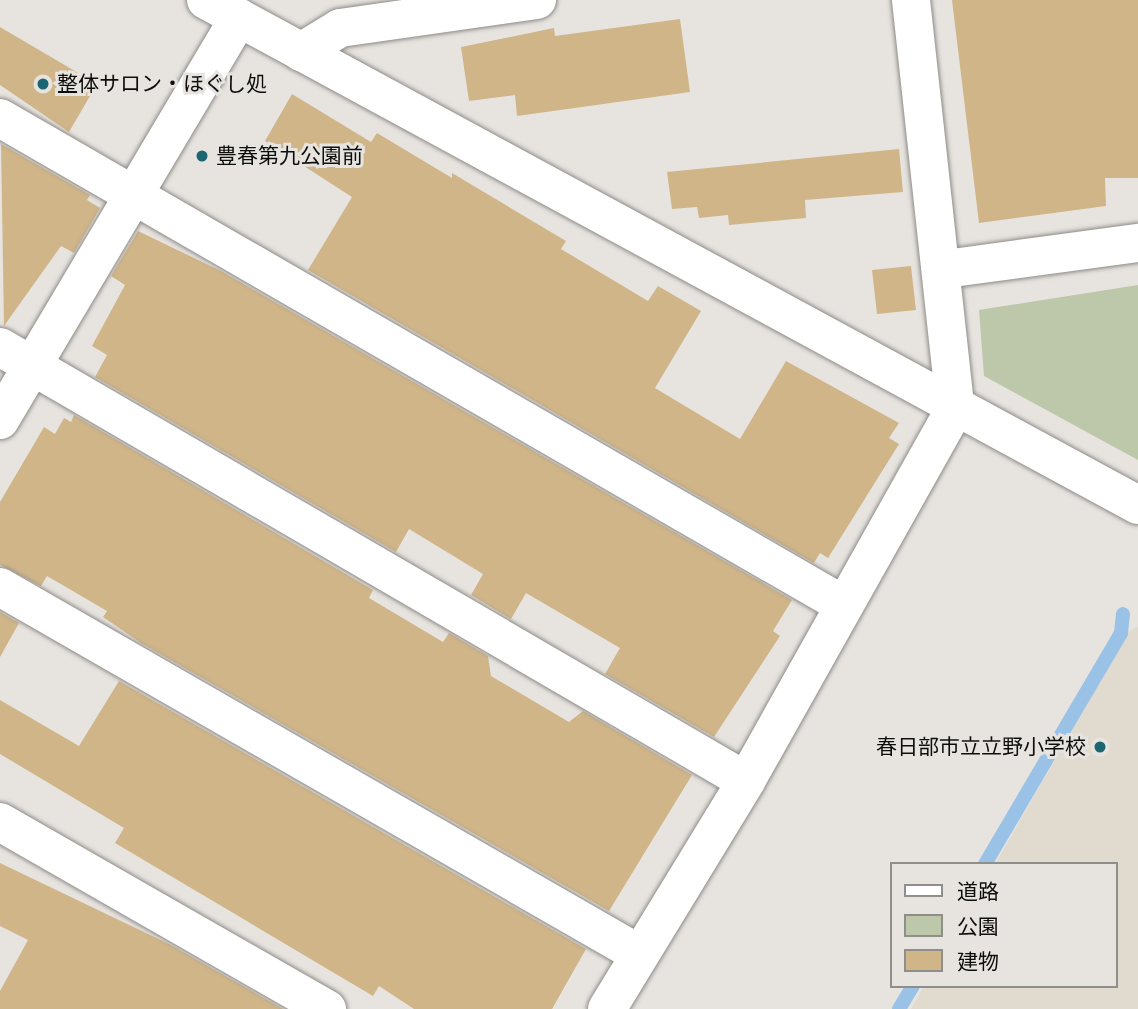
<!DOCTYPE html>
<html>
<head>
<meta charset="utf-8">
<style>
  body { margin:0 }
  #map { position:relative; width:1138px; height:1009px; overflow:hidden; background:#e7e4e0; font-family:"Nunito Sans","Noto Sans JP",sans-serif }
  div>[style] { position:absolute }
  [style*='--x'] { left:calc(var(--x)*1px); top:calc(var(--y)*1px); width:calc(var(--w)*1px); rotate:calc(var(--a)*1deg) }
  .built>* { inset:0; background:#e1dacf }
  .green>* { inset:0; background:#bdc7aa }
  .stream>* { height:14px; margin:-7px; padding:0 7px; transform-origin:7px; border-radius:7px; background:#99c2e6 }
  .building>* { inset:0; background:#d0b589 }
  .roads { filter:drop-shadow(0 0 2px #8e8b87) drop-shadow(0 0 2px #8e8b87) }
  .street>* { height:38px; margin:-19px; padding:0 19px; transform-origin:19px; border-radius:19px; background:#fff }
  .secondary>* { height:38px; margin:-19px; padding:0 19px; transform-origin:19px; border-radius:19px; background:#fff }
  .dots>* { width:19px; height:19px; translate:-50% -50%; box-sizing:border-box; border:4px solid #e7e4e0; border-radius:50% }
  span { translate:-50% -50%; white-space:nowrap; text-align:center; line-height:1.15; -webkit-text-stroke:6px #e7e4e0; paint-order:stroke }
  .poi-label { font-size:21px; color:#0d0d0b }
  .left { translate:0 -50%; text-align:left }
  .right { translate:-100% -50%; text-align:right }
  .legend { position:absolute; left:890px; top:862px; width:228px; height:126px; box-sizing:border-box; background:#e7e4e0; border:2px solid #908e8b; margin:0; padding:9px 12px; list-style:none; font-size:21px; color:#0d0d0b }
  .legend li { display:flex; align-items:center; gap:14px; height:35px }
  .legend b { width:35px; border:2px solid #908e8b }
</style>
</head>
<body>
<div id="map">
  <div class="built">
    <i style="clip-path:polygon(1138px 627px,1138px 1009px,911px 1009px,924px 986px,1115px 986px,1115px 864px,995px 864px,1130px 630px)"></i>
  </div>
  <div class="green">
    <i style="clip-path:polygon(1138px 285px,1138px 460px,984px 376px,979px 310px)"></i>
  </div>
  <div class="stream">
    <i style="--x:985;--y:864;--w:268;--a:-59.5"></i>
    <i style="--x:1121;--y:633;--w:19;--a:-84"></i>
    <i style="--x:899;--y:1009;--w:27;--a:-59"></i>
  </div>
  <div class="building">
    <i style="clip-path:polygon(952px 0,1138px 0,1138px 178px,1105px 178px,1106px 206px,979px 223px)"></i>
    <i style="clip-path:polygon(680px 19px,690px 92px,517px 116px,515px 95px,469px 101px,461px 47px,554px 28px,555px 36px)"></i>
    <i style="clip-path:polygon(0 27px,97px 84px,69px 132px,0 85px)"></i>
    <i style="clip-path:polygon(292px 94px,371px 142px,377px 133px,452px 178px,452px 173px,566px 241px,561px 249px,648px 301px,658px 286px,701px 311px,655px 388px,740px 439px,786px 361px,899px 423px,889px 438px,899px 444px,828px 558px,820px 553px,814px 563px,308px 270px,352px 197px,265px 141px)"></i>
    <i style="clip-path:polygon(1px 144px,90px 195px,87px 200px,100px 208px,74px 253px,61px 246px,4px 326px)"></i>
    <i style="clip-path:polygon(899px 149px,903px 192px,805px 200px,806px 218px,729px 225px,728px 215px,699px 218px,697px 207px,672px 209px,667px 172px)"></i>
    <i style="clip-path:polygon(138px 231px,221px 271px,792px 600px,773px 631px,780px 636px,714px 737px,605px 674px,620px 648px,526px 593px,511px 619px,471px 595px,483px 574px,409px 529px,396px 552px,95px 377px,107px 355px,92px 346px,125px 285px,111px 276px)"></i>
    <i style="clip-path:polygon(911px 266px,916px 310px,877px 314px,872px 270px)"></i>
    <i style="clip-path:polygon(74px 415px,373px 590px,369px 598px,443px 642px,449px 633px,488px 656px,491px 676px,569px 722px,583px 711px,692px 775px,609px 911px,141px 643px,103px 617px,107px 611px,47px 576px,41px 586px,0 565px,0 502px,44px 427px,55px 434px,64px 418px,71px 422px)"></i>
    <i style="clip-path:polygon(0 612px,19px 623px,0 657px)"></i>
    <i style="clip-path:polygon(119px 681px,586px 949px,552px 1009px,414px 1009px,379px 986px,373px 996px,115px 843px,124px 828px,0 754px,0 700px,79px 746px)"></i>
    <i style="clip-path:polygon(0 863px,169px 944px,283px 1009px,0 1009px,0 991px,28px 940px,0 926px)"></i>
  </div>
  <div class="roads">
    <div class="street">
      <i style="--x:206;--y:0;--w:1060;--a:28.45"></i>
      <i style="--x:301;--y:52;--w:46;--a:-31.6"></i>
      <i style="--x:340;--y:28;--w:199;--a:-8.1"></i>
      <i style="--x:0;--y:118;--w:974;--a:29.99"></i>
      <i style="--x:945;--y:269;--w:195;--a:-7.7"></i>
      <i style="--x:0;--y:347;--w:863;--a:30.19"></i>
      <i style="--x:0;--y:420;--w:468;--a:-59.3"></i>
      <i style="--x:0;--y:587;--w:737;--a:29.87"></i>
      <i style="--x:0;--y:822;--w:377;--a:29.8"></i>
      <i style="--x:607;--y:1009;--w:267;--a:-58.6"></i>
      <i style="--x:746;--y:781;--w:428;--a:-60.7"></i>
    </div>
    <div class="secondary">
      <i style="--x:911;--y:0;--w:410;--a:83.8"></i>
    </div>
  </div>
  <div class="dots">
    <i style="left:43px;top:84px;background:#1c6671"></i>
    <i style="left:202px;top:156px;background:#1c6671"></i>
    <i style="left:1100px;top:747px;background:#1c6671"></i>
  </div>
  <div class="poi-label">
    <span class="left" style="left:57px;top:84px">整体サロン・ほぐし処</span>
    <span class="left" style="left:216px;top:156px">豊春第九公園前</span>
    <span class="right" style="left:1086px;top:747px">春日部市立立野小学校</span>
  </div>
  <ul class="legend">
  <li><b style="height:9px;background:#fff"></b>道路</li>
  <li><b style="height:19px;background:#bdc7aa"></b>公園</li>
  <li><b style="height:19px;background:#d0b589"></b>建物</li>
  </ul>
</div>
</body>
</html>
